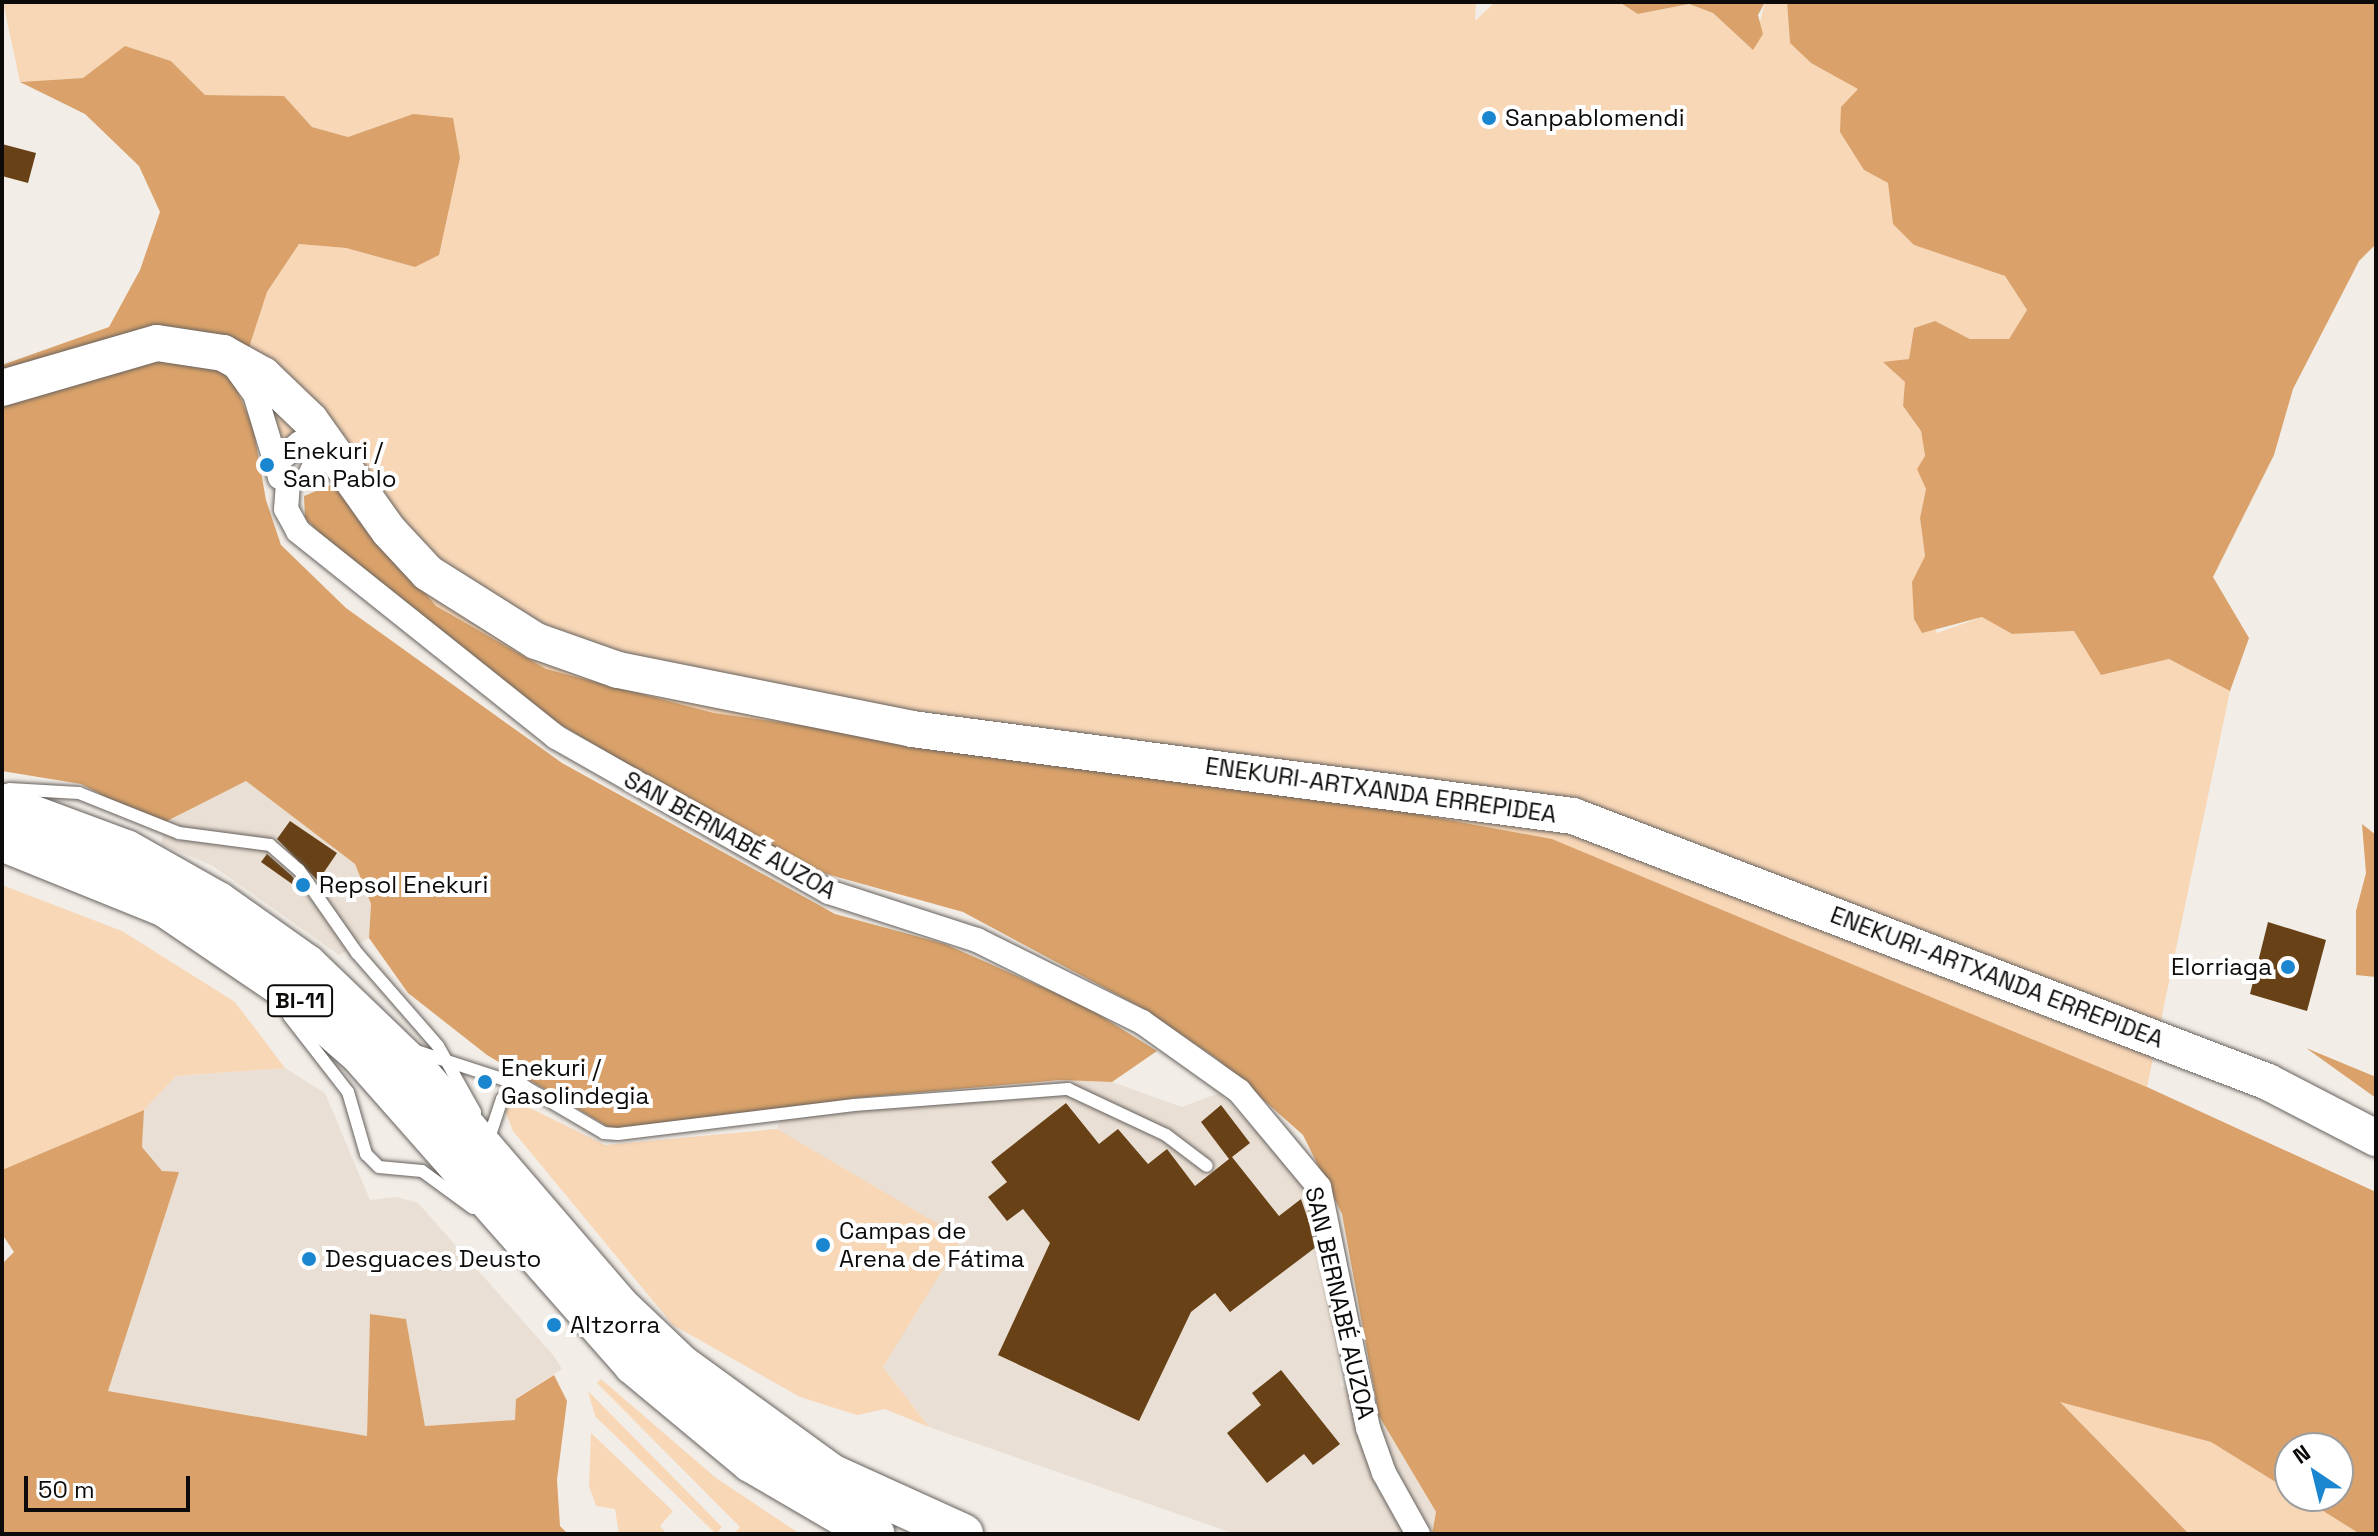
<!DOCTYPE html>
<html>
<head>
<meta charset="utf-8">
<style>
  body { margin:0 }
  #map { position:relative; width:2378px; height:1536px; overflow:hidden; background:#f2ede7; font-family:"Space Grotesk",sans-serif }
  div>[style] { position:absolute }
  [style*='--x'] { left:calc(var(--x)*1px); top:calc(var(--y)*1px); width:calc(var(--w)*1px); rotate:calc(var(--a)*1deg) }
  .built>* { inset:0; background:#eadfd4 }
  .green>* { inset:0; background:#f8d7b7 }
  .forest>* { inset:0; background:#daa26a }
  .building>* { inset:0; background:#684216 }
  .roads { filter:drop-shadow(0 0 2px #67625e) drop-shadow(0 0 2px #67625e) }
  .lane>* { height:12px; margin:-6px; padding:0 6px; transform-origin:6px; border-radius:6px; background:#fff }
  .street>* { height:24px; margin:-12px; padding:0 12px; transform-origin:12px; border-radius:12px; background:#fff }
  .secondary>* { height:36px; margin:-18px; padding:0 18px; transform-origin:18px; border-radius:18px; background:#fff }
  .primary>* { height:40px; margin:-20px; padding:0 20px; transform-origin:20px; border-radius:20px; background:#fff }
  .dots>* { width:22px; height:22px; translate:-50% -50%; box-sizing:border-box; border:4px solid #fff; border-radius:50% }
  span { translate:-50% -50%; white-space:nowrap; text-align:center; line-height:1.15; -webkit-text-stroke:8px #fff; paint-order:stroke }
  .shield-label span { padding:2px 6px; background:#fff; border:2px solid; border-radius:6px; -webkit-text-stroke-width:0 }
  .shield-label { font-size:22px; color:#0d0b09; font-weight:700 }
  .poi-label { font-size:24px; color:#0d0b09 }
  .left { translate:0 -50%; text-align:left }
  .right { translate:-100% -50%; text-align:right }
  .street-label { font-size:24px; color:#0d0b09 }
  .frame { position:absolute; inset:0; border:4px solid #0d0b09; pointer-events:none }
  .north { position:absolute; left:2274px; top:1432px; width:80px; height:80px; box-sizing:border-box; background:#fff; border:2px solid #9e9d9d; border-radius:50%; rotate:325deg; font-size:22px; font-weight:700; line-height:32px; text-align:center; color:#0d0b09 }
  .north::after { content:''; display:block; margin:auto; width:28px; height:36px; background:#1b86d0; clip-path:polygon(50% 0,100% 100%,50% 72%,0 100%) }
  .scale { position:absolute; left:24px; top:1476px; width:166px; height:36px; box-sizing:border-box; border:4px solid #0d0b09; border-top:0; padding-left:10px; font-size:24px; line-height:28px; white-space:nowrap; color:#0d0b09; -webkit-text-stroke:6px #fff; paint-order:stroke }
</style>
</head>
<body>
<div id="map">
  <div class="built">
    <i style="clip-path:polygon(246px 780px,355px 864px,371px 904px,369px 938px,339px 955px,213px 866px,161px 844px,165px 819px)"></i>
    <i style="clip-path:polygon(285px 1068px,325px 1093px,370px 1200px,397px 1197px,418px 1203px,553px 1355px,562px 1369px,516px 1398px,516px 1420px,425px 1426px,406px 1319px,370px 1314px,367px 1436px,108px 1391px,178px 1173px,162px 1171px,142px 1147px,144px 1110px,176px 1076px)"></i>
    <i style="clip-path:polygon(1060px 1080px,1112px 1082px,1182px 1107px,1219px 1093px,1303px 1179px,1334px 1307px,1341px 1387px,1373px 1385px,1379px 1416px,1436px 1513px,1432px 1534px,1235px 1534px,929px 1427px,883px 1367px,762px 1130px,777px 1129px,783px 1109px)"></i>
  </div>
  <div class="green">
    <i style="clip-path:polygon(3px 2px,1476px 2px,1475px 21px,1495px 2px,1619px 2px,1639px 14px,1689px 4px,1713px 13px,1753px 50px,1765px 2px,1787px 2px,1790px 43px,1811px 63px,1859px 89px,1864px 170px,1888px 183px,1914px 245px,2005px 276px,2027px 310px,2009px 339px,1971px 339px,1934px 321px,1914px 328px,1903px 406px,1921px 431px,1925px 457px,1918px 469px,1926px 489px,1920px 518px,1925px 556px,1912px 582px,1937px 633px,1982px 617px,2012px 634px,2074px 631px,2101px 675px,2169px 659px,2230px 691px,2147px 1087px,1552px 839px,1384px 808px,714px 713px,546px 669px,436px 606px,333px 484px,253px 427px,236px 388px,267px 292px,299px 244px,346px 248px,415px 267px,413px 114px,348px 137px,312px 127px,284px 96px,205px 95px,171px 61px,125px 47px,83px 78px,20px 82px)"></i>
    <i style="clip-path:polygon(2px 885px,122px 931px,235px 1002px,285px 1068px,176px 1076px,144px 1110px,2px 1170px)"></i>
    <i style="clip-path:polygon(514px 1100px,605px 1145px,777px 1129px,962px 1238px,883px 1367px,929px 1427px,885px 1409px,857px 1415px,800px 1397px,673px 1325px,513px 1131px,505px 1111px)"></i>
    <i style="clip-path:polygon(601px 1379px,716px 1478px,800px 1534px,734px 1534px,740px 1527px,597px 1383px)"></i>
    <i style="clip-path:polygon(588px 1391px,722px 1527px,716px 1534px,595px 1416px)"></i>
    <i style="clip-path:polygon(2058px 1401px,2211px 1442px,2360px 1534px,2189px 1534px)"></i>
    <i style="clip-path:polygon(591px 1433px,673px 1511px,660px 1526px,667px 1534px,619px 1534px,615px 1509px,596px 1506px,589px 1486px)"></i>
  </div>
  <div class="forest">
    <i style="clip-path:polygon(1619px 2px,1765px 2px,1758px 15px,1763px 34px,1753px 50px,1713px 13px,1689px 4px,1638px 14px)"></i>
    <i style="clip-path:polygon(1787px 2px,2376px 2px,2376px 244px,2359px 261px,2293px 389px,2274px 455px,2213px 577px,2249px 638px,2230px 691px,2169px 659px,2101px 675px,2074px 631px,2012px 634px,1982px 617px,1922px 633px,1914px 619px,1912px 582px,1925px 556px,1920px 518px,1926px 489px,1917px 469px,1925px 456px,1921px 431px,1903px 406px,1905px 382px,1883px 362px,1909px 359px,1914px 328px,1935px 321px,1970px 339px,2009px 339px,2027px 310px,2005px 276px,1914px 245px,1893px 224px,1888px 183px,1864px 170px,1840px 132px,1841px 107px,1858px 89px,1811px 63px,1790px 43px)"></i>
    <i style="clip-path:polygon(125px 46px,171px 61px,205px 95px,284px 96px,312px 127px,348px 137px,413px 114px,453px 118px,460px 158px,439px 255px,415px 267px,346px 248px,299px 244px,267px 292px,236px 388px,253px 427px,266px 500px,281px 545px,346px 608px,562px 763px,835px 914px,945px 944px,1085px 1006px,1157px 1051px,1112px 1082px,1060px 1080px,856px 1098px,649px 1129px,610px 1128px,487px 1055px,408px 993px,369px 938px,371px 904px,355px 864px,246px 781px,159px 825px,81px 784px,2px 771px,2px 365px,109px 327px,140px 270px,160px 212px,139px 166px,85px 114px,20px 82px,83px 78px)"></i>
    <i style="clip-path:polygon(333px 484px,436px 606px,546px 669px,714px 713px,1384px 808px,1552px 839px,2147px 1087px,2376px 1192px,2376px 1534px,2360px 1534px,2299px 1496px,2338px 1496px,2338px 1448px,2290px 1448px,2290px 1491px,2211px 1442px,2060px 1402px,2189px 1534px,1432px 1534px,1436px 1512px,1379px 1416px,1342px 1214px,1303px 1135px,1217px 1059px,1144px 1009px,963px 912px,805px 868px,554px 721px,338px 552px,305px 518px,304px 496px)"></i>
    <i style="clip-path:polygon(2362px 824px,2376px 835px,2376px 977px,2356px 975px,2356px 911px,2366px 873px)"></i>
    <i style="clip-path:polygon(2306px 1048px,2376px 1077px,2376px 1098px)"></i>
    <i style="clip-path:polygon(144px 1110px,142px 1147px,162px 1171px,179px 1172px,108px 1391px,367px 1436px,370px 1314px,406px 1319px,425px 1426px,515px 1420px,516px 1399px,554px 1375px,567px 1401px,557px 1480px,560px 1526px,568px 1534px,2px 1534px,2px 1264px,14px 1252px,2px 1234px,2px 1170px)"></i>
  </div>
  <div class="building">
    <i style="clip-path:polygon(2px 144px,36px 153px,28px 183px,2px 176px)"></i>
    <i style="clip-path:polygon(290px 821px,337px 853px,318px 881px,277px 839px)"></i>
    <i style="clip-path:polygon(267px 854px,292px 876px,302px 891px,261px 862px)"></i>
    <i style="clip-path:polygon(2268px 922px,2326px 940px,2307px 1011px,2250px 994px)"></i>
    <i style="clip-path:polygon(1066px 1103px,1099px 1144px,1118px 1129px,1148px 1164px,1167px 1149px,1195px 1186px,1229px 1159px,1201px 1122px,1221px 1105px,1250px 1143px,1232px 1157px,1279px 1216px,1301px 1199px,1313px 1234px,1316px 1247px,1230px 1312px,1215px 1293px,1191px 1312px,1139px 1421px,998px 1355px,1050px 1243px,1023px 1209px,1007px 1221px,988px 1197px,1007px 1182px,991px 1162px)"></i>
    <i style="clip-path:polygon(1281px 1370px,1340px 1444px,1313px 1465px,1304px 1454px,1267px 1483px,1227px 1433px,1261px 1405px,1252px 1393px)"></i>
  </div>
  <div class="roads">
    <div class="lane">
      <i style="--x:9;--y:789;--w:70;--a:3.3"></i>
      <i style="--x:79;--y:793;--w:108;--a:21.8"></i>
      <i style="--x:179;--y:833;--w:92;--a:7.5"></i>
      <i style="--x:270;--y:845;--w:38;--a:41"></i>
      <i style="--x:299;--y:870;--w:101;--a:55.1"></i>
      <i style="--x:357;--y:953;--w:123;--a:48.9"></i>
      <i style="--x:438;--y:1046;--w:76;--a:60.7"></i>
      <i style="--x:289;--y:1016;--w:96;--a:52.2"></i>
      <i style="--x:348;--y:1092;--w:65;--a:73.8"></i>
      <i style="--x:366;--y:1154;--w:18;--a:45"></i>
      <i style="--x:379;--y:1167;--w:43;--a:5.3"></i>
      <i style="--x:422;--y:1171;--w:63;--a:36"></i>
      <i style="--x:416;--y:1051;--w:114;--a:18"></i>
      <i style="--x:524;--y:1086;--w:93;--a:30.4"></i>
      <i style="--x:604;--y:1133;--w:14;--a:4"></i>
      <i style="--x:618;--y:1134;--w:238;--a:-7"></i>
      <i style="--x:854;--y:1105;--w:215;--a:-4.3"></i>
      <i style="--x:1068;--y:1089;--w:108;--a:25.1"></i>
      <i style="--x:1166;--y:1135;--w:51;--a:37.1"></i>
      <i style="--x:489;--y:1138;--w:41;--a:-71.6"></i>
      <i style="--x:502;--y:1099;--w:26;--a:-31"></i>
    </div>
    <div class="street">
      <i style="--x:233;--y:364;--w:37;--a:54"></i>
      <i style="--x:255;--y:394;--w:87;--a:73.2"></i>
      <i style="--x:280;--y:477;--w:9;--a:32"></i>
      <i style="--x:279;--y:460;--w:27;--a:-39"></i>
      <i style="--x:300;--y:443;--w:26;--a:-4"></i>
      <i style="--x:326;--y:441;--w:38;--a:115"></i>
      <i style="--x:288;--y:482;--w:27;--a:94"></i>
      <i style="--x:286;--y:509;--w:25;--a:61"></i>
      <i style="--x:298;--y:531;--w:330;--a:38.6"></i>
      <i style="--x:556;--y:737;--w:314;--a:29.6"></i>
      <i style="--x:829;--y:892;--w:156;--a:18"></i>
      <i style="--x:977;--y:940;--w:184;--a:26.4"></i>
      <i style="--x:1142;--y:1022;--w:119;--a:35.4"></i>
      <i style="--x:1239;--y:1091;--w:125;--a:50.2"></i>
      <i style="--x:1319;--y:1187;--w:246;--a:78.5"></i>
      <i style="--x:1368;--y:1428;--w:48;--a:70.4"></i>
      <i style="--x:1384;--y:1473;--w:70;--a:60.9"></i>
    </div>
    <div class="secondary">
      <i style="--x:2;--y:388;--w:161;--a:-16.2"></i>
      <i style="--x:157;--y:343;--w:67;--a:8.6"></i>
      <i style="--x:223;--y:353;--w:46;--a:28.8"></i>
      <i style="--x:263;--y:375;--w:65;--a:43.8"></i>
      <i style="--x:310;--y:420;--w:136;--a:54.6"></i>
      <i style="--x:389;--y:531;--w:57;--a:47.1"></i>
      <i style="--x:428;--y:573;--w:128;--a:32.2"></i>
      <i style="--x:536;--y:641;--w:87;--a:19.5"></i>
      <i style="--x:618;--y:670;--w:300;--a:11.3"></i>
      <i style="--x:912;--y:729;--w:667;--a:7.5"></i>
      <i style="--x:1573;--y:816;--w:744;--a:20.94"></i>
      <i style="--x:2268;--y:1082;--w:122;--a:27.4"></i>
    </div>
    <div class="primary">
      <i style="--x:2;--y:804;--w:132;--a:20.4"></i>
      <i style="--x:126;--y:850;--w:106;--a:29.5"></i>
      <i style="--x:218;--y:902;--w:109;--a:35.3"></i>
      <i style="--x:307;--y:965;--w:154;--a:43.9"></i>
      <i style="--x:418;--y:1072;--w:308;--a:49.3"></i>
      <i style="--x:619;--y:1306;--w:86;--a:43.6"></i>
      <i style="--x:681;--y:1365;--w:185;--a:36"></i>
      <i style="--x:831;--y:1474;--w:145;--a:24.4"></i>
      <i style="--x:2;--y:841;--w:176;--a:22"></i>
      <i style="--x:165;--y:907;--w:143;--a:34.1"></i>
      <i style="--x:283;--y:987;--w:102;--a:41"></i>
      <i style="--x:360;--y:1054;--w:414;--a:48.6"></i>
      <i style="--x:634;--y:1365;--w:152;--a:39.7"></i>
      <i style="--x:751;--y:1462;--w:143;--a:30.3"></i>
    </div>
  </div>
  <div class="dots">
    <i style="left:1489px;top:118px;background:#1b86d0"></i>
    <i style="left:267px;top:465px;background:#1b86d0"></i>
    <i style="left:303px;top:885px;background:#1b86d0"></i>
    <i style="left:2288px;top:967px;background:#1b86d0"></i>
    <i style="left:485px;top:1082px;background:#1b86d0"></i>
    <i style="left:823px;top:1245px;background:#1b86d0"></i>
    <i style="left:309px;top:1259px;background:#1b86d0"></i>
    <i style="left:554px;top:1325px;background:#1b86d0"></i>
  </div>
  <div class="shield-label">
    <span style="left:300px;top:1001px">BI-11</span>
  </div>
  <div class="poi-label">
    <span class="left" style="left:1505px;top:118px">Sanpablomendi</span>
    <span class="left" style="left:283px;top:465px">Enekuri /<br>San Pablo</span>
    <span class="left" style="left:319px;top:885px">Repsol Enekuri</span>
    <span class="right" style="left:2272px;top:967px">Elorriaga</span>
    <span class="left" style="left:501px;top:1082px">Enekuri /<br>Gasolindegia</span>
    <span class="left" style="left:839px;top:1245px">Campas de<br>Arena de Fátima</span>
    <span class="left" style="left:325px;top:1259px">Desguaces Deusto</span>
    <span class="left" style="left:570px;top:1325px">Altzorra</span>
  </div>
  <div class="street-label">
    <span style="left:1381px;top:790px;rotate:8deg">ENEKURI-ARTXANDA ERREPIDEA</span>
    <span style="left:730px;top:835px;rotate:29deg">SAN BERNABÉ AUZOA</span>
    <span style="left:1997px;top:977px;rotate:21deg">ENEKURI-ARTXANDA ERREPIDEA</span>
    <span style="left:1340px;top:1303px;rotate:77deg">SAN BERNABÉ AUZOA</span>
  </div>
  <div class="frame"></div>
  <div class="north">N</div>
  <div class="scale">50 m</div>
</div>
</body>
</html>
